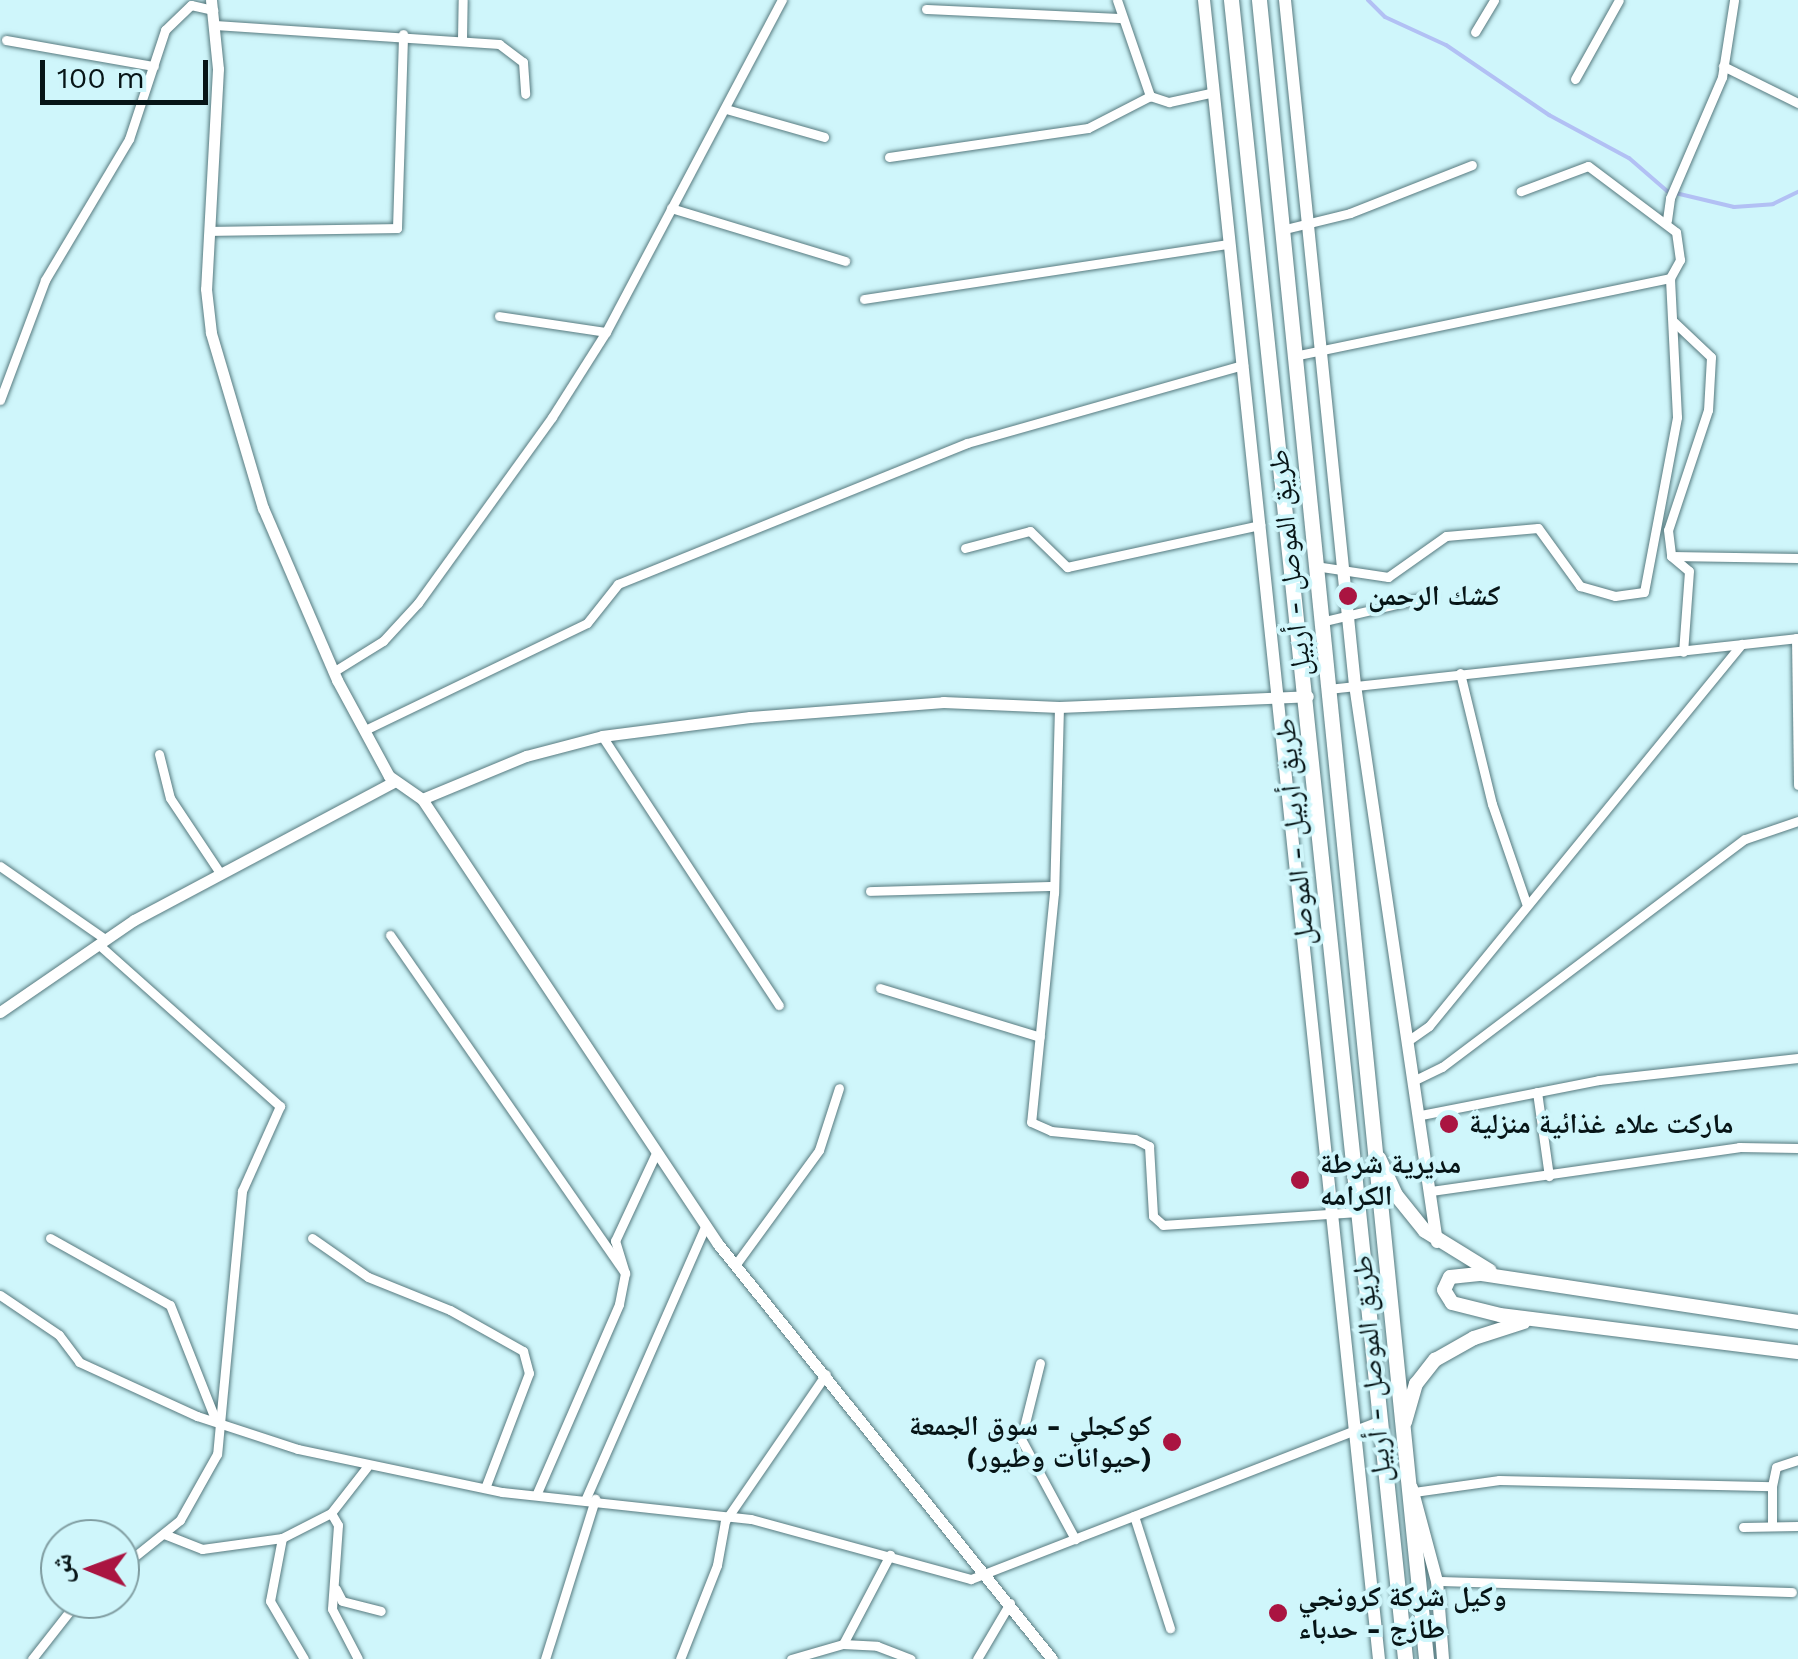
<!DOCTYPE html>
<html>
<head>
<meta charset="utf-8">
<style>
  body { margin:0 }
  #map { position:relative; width:1798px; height:1659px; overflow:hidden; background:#cff6fb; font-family:"Work Sans","Noto Naskh Arabic",sans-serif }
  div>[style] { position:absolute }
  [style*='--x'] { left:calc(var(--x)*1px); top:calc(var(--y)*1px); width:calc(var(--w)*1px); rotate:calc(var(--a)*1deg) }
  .stream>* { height:4px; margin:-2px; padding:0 2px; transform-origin:2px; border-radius:2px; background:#b2c0f4 }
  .roads { filter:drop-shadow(0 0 2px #577a7f) drop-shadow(0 0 2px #577a7f) }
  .minor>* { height:9px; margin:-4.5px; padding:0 4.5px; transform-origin:4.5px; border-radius:4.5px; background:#fff }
  .tertiary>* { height:11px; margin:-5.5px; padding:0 5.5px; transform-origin:5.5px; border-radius:5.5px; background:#fff }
  .secondary>* { height:12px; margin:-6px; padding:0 6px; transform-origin:6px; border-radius:6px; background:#fff }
  .primary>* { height:14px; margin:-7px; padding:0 7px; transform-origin:7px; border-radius:7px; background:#fff }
  .trunk>* { height:15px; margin:-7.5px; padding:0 7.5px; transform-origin:7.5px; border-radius:7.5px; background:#fff }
  .dots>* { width:28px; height:28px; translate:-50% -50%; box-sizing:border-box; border:5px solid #cff6fb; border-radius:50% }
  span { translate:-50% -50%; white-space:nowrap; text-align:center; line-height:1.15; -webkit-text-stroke:8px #cff6fb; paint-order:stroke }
  .street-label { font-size:28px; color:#071517 }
  .poi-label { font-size:28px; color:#071517; font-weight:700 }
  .left { translate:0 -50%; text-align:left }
  .right { translate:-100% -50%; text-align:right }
  .north { position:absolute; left:40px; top:1519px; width:100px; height:100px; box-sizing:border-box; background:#cff6fb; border:2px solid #7f9ca0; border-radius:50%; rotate:271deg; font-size:28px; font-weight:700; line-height:40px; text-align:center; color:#071517 }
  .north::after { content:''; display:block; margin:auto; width:35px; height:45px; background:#aa1441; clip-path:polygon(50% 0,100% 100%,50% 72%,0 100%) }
  .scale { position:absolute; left:40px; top:60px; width:168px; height:45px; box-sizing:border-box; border:5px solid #071517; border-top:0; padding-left:12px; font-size:30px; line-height:35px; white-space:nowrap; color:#071517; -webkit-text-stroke:8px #cff6fb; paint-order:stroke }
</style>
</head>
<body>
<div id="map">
  <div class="stream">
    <i style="--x:1368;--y:0;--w:24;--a:45"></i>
    <i style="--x:1385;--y:17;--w:67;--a:24.7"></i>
    <i style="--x:1446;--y:45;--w:125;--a:34.2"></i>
    <i style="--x:1549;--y:115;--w:91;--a:28.3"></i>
    <i style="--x:1629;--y:158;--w:50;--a:41"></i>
    <i style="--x:1667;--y:191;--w:69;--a:13.4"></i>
    <i style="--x:1734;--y:207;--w:39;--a:-4"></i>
    <i style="--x:1773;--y:204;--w:28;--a:-26"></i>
  </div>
  <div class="roads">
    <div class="minor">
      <i style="--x:1117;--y:0;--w:102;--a:71"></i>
      <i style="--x:926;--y:9;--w:194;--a:2.7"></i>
      <i style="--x:215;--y:25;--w:285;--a:3.8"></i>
      <i style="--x:499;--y:44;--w:30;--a:37"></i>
      <i style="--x:523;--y:62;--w:32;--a:86"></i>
      <i style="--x:1475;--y:32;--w:37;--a:-59"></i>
      <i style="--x:462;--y:39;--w:39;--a:-89"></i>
      <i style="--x:6;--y:40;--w:150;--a:10"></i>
      <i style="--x:1723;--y:66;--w:84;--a:26.3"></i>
      <i style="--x:1575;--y:79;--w:90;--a:-60.9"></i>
      <i style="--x:726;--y:109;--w:102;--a:15.9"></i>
      <i style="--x:889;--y:157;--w:201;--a:-8.3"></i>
      <i style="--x:1088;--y:128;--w:70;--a:-27.3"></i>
      <i style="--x:1150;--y:96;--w:20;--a:18"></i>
      <i style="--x:1169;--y:102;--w:46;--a:-12.5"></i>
      <i style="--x:671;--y:208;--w:182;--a:16.9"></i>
      <i style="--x:1667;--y:220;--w:22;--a:-82"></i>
      <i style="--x:1670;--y:198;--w:132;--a:-66.7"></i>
      <i style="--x:1722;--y:77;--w:78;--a:-81.1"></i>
      <i style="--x:1281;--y:230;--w:71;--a:-13.8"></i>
      <i style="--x:1350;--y:213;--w:131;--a:-21.5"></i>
      <i style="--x:210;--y:231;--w:187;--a:-0.9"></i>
      <i style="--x:397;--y:228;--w:194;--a:-88.2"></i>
      <i style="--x:864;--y:299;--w:369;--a:-8.6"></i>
      <i style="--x:499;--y:316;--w:108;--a:8.5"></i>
      <i style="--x:1674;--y:322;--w:51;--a:43.4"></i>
      <i style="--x:1711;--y:357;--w:53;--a:93.2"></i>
      <i style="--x:1708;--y:410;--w:126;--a:108.4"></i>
      <i style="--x:1668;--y:530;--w:26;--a:83"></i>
      <i style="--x:1671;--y:556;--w:23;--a:40"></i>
      <i style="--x:1689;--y:571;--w:81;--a:94.2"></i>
      <i style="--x:1294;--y:356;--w:384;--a:-11.7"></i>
      <i style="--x:0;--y:400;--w:128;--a:-69.4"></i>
      <i style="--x:45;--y:280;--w:164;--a:-59.2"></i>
      <i style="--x:129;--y:139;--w:115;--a:-71.7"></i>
      <i style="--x:165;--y:30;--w:36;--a:-44"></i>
      <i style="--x:191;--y:5;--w:23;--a:13"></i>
      <i style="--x:965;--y:548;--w:67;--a:-14.7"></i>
      <i style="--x:1030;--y:531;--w:52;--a:44.2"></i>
      <i style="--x:1067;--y:567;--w:198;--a:-12.3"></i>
      <i style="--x:1671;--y:556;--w:127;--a:0.9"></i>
      <i style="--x:1315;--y:566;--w:74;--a:8.6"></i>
      <i style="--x:1388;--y:577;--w:71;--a:-35.3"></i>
      <i style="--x:1446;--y:536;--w:92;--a:-5"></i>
      <i style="--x:1538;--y:528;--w:72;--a:54.1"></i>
      <i style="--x:1580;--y:586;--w:36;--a:16"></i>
      <i style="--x:1615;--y:596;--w:29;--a:-8"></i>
      <i style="--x:1644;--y:592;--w:178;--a:-79.3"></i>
      <i style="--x:1677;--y:417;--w:139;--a:-92.9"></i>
      <i style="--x:1670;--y:278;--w:21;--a:-61"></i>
      <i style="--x:1680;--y:260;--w:28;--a:-98"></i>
      <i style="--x:1676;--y:232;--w:110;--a:-143.1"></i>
      <i style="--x:1588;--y:166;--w:72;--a:159.5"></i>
      <i style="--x:1320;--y:622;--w:114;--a:-13.2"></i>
      <i style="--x:1796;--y:638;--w:147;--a:89.2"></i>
      <i style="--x:333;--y:672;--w:59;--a:-31.8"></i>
      <i style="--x:383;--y:641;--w:52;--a:-47.4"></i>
      <i style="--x:418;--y:603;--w:229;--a:-54.2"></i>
      <i style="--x:552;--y:417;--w:101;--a:-57.6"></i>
      <i style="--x:606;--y:332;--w:376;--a:-62.1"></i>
      <i style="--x:1460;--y:673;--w:135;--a:76.3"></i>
      <i style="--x:1492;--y:804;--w:105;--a:71"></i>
      <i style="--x:1328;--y:689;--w:473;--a:-6.2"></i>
      <i style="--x:1059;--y:707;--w:186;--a:91.5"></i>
      <i style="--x:1054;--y:893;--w:230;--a:95.7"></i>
      <i style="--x:1031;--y:1122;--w:22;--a:24"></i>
      <i style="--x:1051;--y:1131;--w:84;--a:5.4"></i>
      <i style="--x:1135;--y:1139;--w:16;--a:27"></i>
      <i style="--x:1149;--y:1146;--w:70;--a:86.7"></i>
      <i style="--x:1153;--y:1216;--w:13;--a:42"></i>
      <i style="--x:1163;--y:1225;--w:195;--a:-3.8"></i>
      <i style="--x:365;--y:730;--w:246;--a:-25.7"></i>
      <i style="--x:587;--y:623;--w:50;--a:-51.5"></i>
      <i style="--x:618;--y:584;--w:376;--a:-22"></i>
      <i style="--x:967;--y:443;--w:287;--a:-15.8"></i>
      <i style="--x:602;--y:736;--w:322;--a:56.7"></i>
      <i style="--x:159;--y:754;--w:45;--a:76"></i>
      <i style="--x:170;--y:798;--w:90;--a:56.3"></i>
      <i style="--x:0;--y:866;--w:128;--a:34.8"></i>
      <i style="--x:870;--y:891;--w:184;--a:-1.6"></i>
      <i style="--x:390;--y:935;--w:412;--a:55.2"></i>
      <i style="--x:98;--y:944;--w:244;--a:41.7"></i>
      <i style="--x:280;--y:1106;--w:93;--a:114.1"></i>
      <i style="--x:242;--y:1191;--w:264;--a:95.4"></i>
      <i style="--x:217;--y:1454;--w:76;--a:119.3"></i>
      <i style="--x:180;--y:1520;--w:77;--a:141.3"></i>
      <i style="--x:880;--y:988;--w:167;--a:17"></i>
      <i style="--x:1409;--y:1040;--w:24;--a:-35"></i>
      <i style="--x:1429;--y:1026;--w:494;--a:-50.7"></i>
      <i style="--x:1415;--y:1080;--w:30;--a:-26"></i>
      <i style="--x:1442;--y:1067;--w:379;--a:-37"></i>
      <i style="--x:1745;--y:839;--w:56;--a:-18.8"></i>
      <i style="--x:1537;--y:1092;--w:85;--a:81.9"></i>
      <i style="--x:1421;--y:1115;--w:181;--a:-11.1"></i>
      <i style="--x:1599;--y:1080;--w:200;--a:-6.3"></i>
      <i style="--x:1431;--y:1191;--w:311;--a:-8.1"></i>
      <i style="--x:1739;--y:1147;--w:59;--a:1"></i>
      <i style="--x:50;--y:1238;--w:137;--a:29.2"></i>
      <i style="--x:170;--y:1305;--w:125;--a:68.4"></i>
      <i style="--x:312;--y:1238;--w:68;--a:34.9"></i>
      <i style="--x:368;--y:1277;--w:88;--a:21.9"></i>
      <i style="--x:450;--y:1310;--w:84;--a:29.3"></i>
      <i style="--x:523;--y:1351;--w:23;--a:75"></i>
      <i style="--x:529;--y:1373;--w:123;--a:110.9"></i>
      <i style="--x:736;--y:1264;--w:141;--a:-53.9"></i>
      <i style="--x:819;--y:1150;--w:65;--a:-72.1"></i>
      <i style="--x:0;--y:1295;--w:71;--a:34.1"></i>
      <i style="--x:59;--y:1335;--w:34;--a:53"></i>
      <i style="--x:79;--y:1362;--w:130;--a:24.6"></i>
      <i style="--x:197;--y:1416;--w:106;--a:18.1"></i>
      <i style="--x:298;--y:1449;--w:208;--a:11.9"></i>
      <i style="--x:502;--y:1492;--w:250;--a:6.2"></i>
      <i style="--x:751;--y:1519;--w:228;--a:15.3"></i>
      <i style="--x:971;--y:1579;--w:440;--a:-21.2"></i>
      <i style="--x:1040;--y:1363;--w:78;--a:104"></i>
      <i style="--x:1021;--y:1439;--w:114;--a:61.6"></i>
      <i style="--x:1414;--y:1492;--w:86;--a:-8"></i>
      <i style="--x:1499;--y:1480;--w:273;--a:1.3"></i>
      <i style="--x:1772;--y:1486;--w:19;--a:-78"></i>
      <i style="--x:1776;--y:1467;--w:23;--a:-18"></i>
      <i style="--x:537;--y:1493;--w:206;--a:-66.5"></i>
      <i style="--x:619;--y:1304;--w:32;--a:-79"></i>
      <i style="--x:625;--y:1273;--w:34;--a:-107"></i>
      <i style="--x:615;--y:1241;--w:97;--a:-65"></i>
      <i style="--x:586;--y:1498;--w:298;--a:-66.3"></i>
      <i style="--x:331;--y:1513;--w:14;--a:60"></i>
      <i style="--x:338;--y:1525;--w:84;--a:94.1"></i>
      <i style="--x:332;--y:1609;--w:56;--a:62.5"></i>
      <i style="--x:1134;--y:1516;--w:118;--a:72.2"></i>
      <i style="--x:1772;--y:1522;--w:36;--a:-90"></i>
      <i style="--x:1743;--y:1527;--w:55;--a:-1"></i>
      <i style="--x:164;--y:1534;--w:41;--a:21.5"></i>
      <i style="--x:202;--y:1549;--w:81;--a:-7.8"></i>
      <i style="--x:282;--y:1538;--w:55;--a:-27"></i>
      <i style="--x:331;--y:1513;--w:58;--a:-52"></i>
      <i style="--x:282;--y:1538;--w:64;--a:100.8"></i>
      <i style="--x:270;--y:1601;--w:67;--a:59.6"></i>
      <i style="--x:1437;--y:1581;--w:355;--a:1.8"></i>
      <i style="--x:336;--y:1589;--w:13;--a:63"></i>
      <i style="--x:342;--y:1601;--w:40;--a:14.4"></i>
      <i style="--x:843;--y:1644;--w:101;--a:-62.2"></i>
      <i style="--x:32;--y:1659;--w:76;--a:-51.9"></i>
      <i style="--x:545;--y:1659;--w:168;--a:-72.6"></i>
      <i style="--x:680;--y:1659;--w:101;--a:-68.5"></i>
      <i style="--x:717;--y:1565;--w:45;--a:-79.7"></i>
      <i style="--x:725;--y:1521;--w:178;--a:-55.5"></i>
      <i style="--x:791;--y:1659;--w:54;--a:-16.1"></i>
      <i style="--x:843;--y:1644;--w:34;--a:3"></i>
      <i style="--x:877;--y:1646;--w:36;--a:21"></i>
      <i style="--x:977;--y:1659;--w:65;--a:-59.5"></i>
    </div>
    <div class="tertiary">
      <i style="--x:211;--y:0;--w:69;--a:84.2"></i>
      <i style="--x:218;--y:69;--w:220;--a:93.1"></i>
      <i style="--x:206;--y:289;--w:44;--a:83.5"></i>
      <i style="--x:211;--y:333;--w:183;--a:73.5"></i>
      <i style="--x:263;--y:508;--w:187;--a:66.7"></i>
      <i style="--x:337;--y:680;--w:109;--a:61.6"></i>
      <i style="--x:389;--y:776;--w:40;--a:34.9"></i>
      <i style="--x:422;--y:799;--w:534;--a:56.37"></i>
      <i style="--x:718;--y:1244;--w:533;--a:51.17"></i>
      <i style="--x:422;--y:799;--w:113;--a:-22.5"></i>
      <i style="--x:526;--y:756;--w:79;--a:-14.7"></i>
      <i style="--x:602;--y:736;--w:149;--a:-7.3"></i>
      <i style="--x:750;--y:717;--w:194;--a:-4.4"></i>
      <i style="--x:943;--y:702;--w:116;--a:2.5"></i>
      <i style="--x:1059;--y:707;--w:249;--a:-2.5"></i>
      <i style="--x:0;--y:1012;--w:163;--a:-34.5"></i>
      <i style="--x:134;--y:920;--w:294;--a:-28"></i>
    </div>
    <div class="secondary">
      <i style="--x:1204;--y:0;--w:1668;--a:83.98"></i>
      <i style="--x:1285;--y:0;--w:689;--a:84.17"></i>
      <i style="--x:1355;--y:685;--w:563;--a:81.63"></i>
      <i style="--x:1412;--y:1488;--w:96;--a:75"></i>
      <i style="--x:1437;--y:1581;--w:78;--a:85.6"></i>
    </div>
    <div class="primary">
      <i style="--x:1379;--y:1158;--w:41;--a:65.3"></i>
      <i style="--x:1396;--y:1195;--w:46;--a:51.1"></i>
      <i style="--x:1425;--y:1231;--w:76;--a:31.6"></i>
      <i style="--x:1798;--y:1322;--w:323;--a:-171.4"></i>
      <i style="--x:1479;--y:1274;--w:29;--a:174"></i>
      <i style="--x:1450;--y:1277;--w:14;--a:115"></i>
      <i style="--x:1444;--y:1290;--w:15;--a:58"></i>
      <i style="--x:1452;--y:1303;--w:49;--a:14"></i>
      <i style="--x:1500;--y:1315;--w:300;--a:7.1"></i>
      <i style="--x:1405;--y:1422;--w:40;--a:-74"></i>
      <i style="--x:1416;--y:1384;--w:31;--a:-52"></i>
      <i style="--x:1435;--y:1360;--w:45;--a:-29.4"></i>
      <i style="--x:1474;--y:1338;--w:52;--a:-17.7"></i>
    </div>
    <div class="trunk">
      <i style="--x:1231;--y:0;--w:1668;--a:84.01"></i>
      <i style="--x:1259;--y:0;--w:1667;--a:84.25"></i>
    </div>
  </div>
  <div class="dots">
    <i style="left:1348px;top:596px;background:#aa1441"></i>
    <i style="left:1449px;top:1124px;background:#aa1441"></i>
    <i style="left:1300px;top:1180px;background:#aa1441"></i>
    <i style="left:1172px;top:1442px;background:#aa1441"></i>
    <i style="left:1278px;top:1613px;background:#aa1441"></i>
  </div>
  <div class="street-label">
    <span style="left:1290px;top:563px;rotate:-96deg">طريق الموصل - أربيل</span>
    <span style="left:1295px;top:832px;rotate:-95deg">طريق أربيل - الموصل</span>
    <span style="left:1372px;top:1369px;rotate:-95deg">طريق الموصل - أربيل</span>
  </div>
  <div class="poi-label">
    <span class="left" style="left:1368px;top:596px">كشك الرحمن</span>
    <span class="left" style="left:1469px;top:1124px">ماركت علاء غذائية منزلية</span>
    <span class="left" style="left:1320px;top:1180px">مديرية شرطة<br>الكرامه</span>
    <span class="right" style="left:1152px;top:1442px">كوكجلي - سوق الجمعة<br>(حيوانات وطيور)</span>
    <span class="left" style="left:1298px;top:1613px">وكيل شركة كرونجي<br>طازج - حدباء</span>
  </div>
  <div class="north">ش</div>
  <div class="scale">100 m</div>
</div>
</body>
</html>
